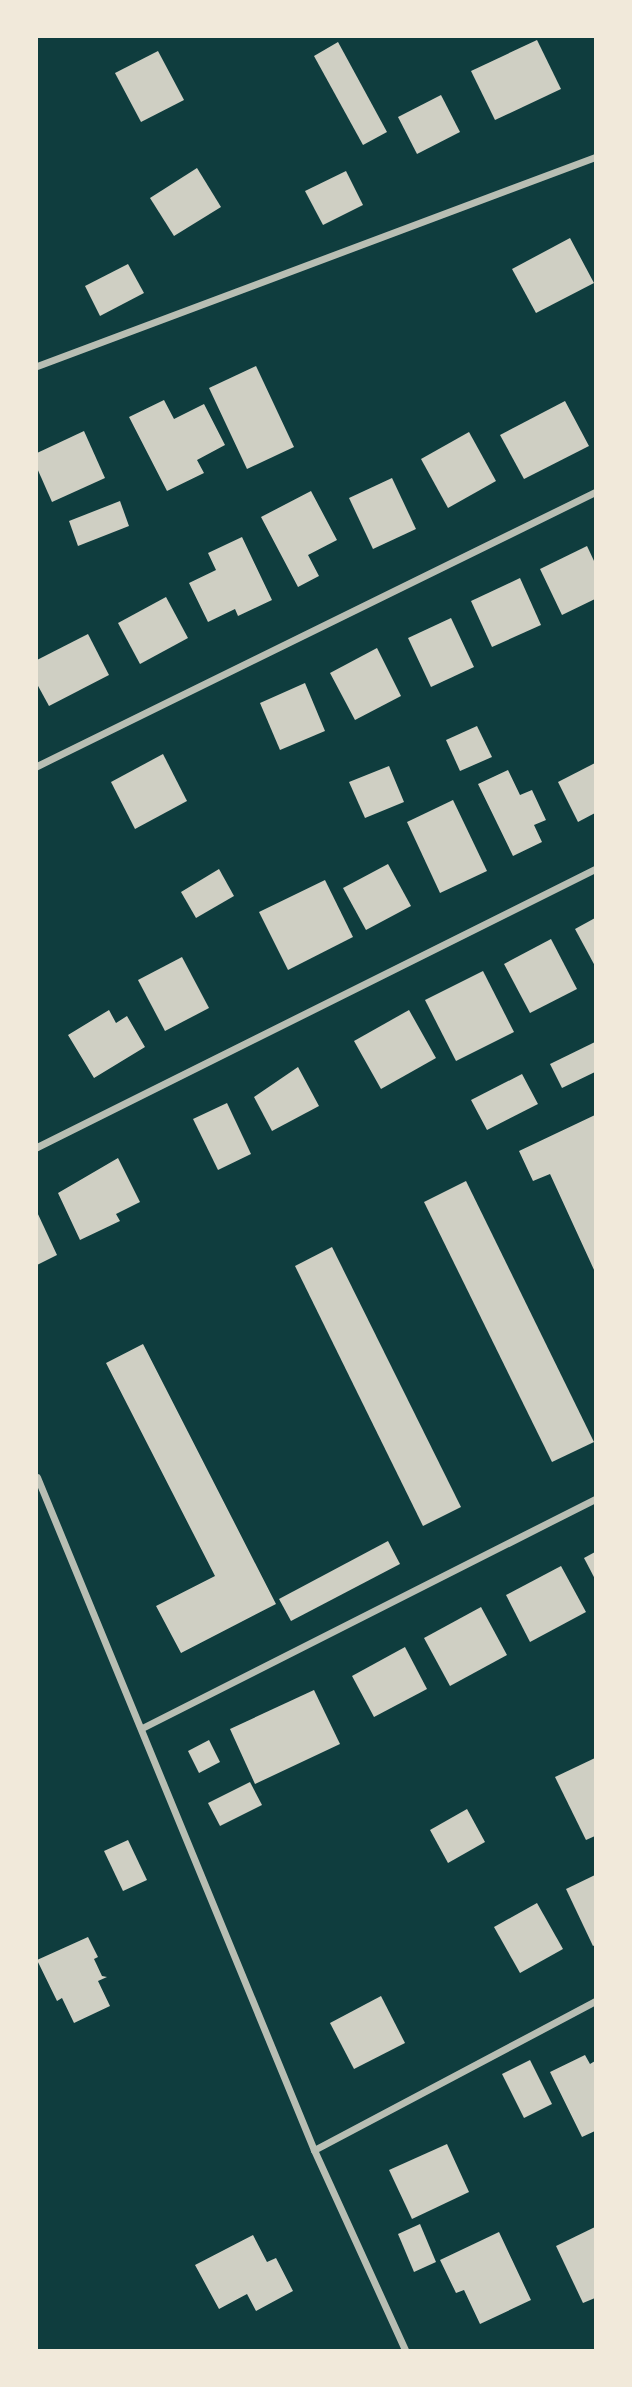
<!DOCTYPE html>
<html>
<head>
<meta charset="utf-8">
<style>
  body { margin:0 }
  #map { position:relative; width:632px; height:2387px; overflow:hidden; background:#0f3d3e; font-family:"DejaVu Sans",sans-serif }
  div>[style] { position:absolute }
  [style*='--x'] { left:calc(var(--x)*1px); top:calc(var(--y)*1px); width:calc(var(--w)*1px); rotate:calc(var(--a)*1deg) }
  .building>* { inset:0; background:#cfcfc3 }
  .minor>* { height:7px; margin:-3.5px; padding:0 3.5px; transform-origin:3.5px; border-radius:3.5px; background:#b8beb3 }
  span { translate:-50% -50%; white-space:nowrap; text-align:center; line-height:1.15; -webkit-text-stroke:6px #f1e9da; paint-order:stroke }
  .frame { position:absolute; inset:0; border:38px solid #f1e9da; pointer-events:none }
</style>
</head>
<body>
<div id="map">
  <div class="building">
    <i style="clip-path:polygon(537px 40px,561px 89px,495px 120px,471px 71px)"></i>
    <i style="clip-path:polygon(338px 42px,387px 132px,363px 145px,314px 56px)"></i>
    <i style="clip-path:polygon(158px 51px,184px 100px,141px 122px,115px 73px)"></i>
    <i style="clip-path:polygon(441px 95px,460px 132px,417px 154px,398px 117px)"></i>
    <i style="clip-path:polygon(197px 168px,221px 207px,174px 236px,150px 198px)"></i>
    <i style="clip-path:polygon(346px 171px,363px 205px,323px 225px,305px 191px)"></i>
    <i style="clip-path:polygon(570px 238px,594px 283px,536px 313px,512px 269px)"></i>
    <i style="clip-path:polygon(128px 264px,144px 293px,100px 316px,85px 286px)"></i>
    <i style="clip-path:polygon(256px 366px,294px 447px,247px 469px,209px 388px)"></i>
    <i style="clip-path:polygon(164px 400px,174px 419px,204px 404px,225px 445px,197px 460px,204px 473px,167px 491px,129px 417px)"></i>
    <i style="clip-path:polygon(565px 401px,589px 446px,524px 479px,500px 435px)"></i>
    <i style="clip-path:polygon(84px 431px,105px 478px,52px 502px,37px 468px,37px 453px)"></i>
    <i style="clip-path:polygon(469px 432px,496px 481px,448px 508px,421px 459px)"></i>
    <i style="clip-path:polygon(392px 478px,416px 529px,373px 549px,349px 498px)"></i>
    <i style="clip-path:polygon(311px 491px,337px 540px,308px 555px,319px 576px,298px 587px,261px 517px)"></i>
    <i style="clip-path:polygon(120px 501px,129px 526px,78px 546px,69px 521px)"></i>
    <i style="clip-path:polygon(242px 537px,272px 600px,238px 616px,235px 609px,208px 622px,189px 583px,216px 570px,208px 553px)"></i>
    <i style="clip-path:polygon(587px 546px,595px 563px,595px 599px,562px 615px,540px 569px)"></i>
    <i style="clip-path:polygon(520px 578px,541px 625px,492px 647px,471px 601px)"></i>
    <i style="clip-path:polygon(166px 597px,188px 638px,140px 664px,118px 623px)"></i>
    <i style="clip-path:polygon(451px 618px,474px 667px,431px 687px,408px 638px)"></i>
    <i style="clip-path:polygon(88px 634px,109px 675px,49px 706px,37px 684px,37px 660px)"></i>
    <i style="clip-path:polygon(377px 648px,401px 696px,355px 720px,330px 673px)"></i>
    <i style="clip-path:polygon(305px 683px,325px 731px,280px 750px,260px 703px)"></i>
    <i style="clip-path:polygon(477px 726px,492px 757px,460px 771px,446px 740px)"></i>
    <i style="clip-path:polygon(163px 754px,187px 801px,135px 829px,111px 782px)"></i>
    <i style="clip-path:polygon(595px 763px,595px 813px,578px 822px,558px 782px)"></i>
    <i style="clip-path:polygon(389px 766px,404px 802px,365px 818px,349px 782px)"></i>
    <i style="clip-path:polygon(508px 770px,520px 795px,532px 790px,546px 820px,534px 825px,542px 842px,513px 856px,478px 784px)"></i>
    <i style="clip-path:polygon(453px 800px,487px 871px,440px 893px,407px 822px)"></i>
    <i style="clip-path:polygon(388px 864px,411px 906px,366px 930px,343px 888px)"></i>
    <i style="clip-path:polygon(219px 869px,234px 896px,196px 918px,181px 892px)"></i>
    <i style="clip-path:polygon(325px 880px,353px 937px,288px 970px,259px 912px)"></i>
    <i style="clip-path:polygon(595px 918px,595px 966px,575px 929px)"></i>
    <i style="clip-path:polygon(551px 939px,577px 989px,530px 1013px,504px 964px)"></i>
    <i style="clip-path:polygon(182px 957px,209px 1008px,165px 1031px,138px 980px)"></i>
    <i style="clip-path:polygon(483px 971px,514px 1032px,456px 1061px,425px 1000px)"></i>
    <i style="clip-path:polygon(109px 1010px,116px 1023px,127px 1016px,145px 1047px,94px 1078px,68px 1035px)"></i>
    <i style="clip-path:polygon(409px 1010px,436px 1058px,381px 1089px,354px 1041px)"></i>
    <i style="clip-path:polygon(595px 1042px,595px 1072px,562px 1088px,550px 1064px)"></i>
    <i style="clip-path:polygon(298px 1067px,319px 1106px,272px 1131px,254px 1097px)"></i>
    <i style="clip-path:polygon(522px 1074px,538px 1104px,487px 1130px,471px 1100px)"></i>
    <i style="clip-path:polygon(227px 1103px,251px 1154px,218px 1170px,193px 1119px)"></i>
    <i style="clip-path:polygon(595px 1115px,595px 1272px,550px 1174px,533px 1181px,519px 1151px)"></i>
    <i style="clip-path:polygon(118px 1158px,140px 1202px,116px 1214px,120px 1221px,80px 1240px,58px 1193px)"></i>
    <i style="clip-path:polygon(466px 1181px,594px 1442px,552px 1462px,424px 1202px)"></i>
    <i style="clip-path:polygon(37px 1212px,57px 1255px,37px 1265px)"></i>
    <i style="clip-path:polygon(332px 1247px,461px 1507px,423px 1526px,295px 1266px)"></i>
    <i style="clip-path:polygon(143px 1344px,276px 1604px,181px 1653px,156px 1606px,215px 1576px,106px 1363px)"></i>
    <i style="clip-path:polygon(388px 1541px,400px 1564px,291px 1621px,279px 1599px)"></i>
    <i style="clip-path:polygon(595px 1552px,595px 1579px,584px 1558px)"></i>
    <i style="clip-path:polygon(561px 1566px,586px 1612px,530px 1642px,506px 1595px)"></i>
    <i style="clip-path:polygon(481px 1607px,507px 1655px,450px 1686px,424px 1638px)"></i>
    <i style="clip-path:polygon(405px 1647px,427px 1689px,374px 1717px,352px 1676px)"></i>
    <i style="clip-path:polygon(314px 1690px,340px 1744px,255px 1784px,230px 1729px)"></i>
    <i style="clip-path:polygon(209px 1740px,220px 1762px,199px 1773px,188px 1751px)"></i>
    <i style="clip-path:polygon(595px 1758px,595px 1836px,586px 1840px,555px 1777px)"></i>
    <i style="clip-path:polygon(250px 1782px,262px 1805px,220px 1826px,208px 1803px)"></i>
    <i style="clip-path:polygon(467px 1809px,485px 1842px,448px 1863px,430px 1830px)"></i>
    <i style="clip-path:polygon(128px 1840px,147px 1880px,123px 1891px,104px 1851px)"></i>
    <i style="clip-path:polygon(595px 1875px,595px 1945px,593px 1946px,566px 1889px)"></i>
    <i style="clip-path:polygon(537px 1903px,563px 1949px,520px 1973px,494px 1927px)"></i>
    <i style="clip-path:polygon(88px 1937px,98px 1957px,94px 1959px,102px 1976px,107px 1977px,98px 1981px,110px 2006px,74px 2023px,62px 1998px,57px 2001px,37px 1960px)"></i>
    <i style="clip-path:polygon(381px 1996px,405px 2043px,354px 2069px,330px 2023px)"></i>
    <i style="clip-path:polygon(585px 2055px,590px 2064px,595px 2061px,595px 2131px,582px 2137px,550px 2072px)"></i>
    <i style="clip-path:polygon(530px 2060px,552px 2104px,524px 2118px,502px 2074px)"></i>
    <i style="clip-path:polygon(447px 2144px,469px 2192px,412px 2219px,389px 2170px)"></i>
    <i style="clip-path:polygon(420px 2224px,436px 2262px,414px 2272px,398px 2234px)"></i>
    <i style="clip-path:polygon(595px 2227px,595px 2298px,583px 2303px,556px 2246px)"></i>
    <i style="clip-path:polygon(499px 2232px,531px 2300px,480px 2324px,464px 2290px,456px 2293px,440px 2260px)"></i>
    <i style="clip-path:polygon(253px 2235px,267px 2262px,276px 2258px,293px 2291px,256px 2311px,247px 2294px,219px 2309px,195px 2265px)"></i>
  </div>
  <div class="minor">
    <i style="--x:37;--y:366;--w:596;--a:-20.53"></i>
    <i style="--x:37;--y:766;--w:622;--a:-26.15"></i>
    <i style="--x:37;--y:1147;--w:623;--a:-26.48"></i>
    <i style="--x:37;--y:1477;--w:728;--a:67.63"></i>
    <i style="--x:314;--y:2150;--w:220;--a:65.5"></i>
    <i style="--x:142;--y:1728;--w:508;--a:-26.82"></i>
    <i style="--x:314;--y:2150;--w:318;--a:-27.9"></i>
  </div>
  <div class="frame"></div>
</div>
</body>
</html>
